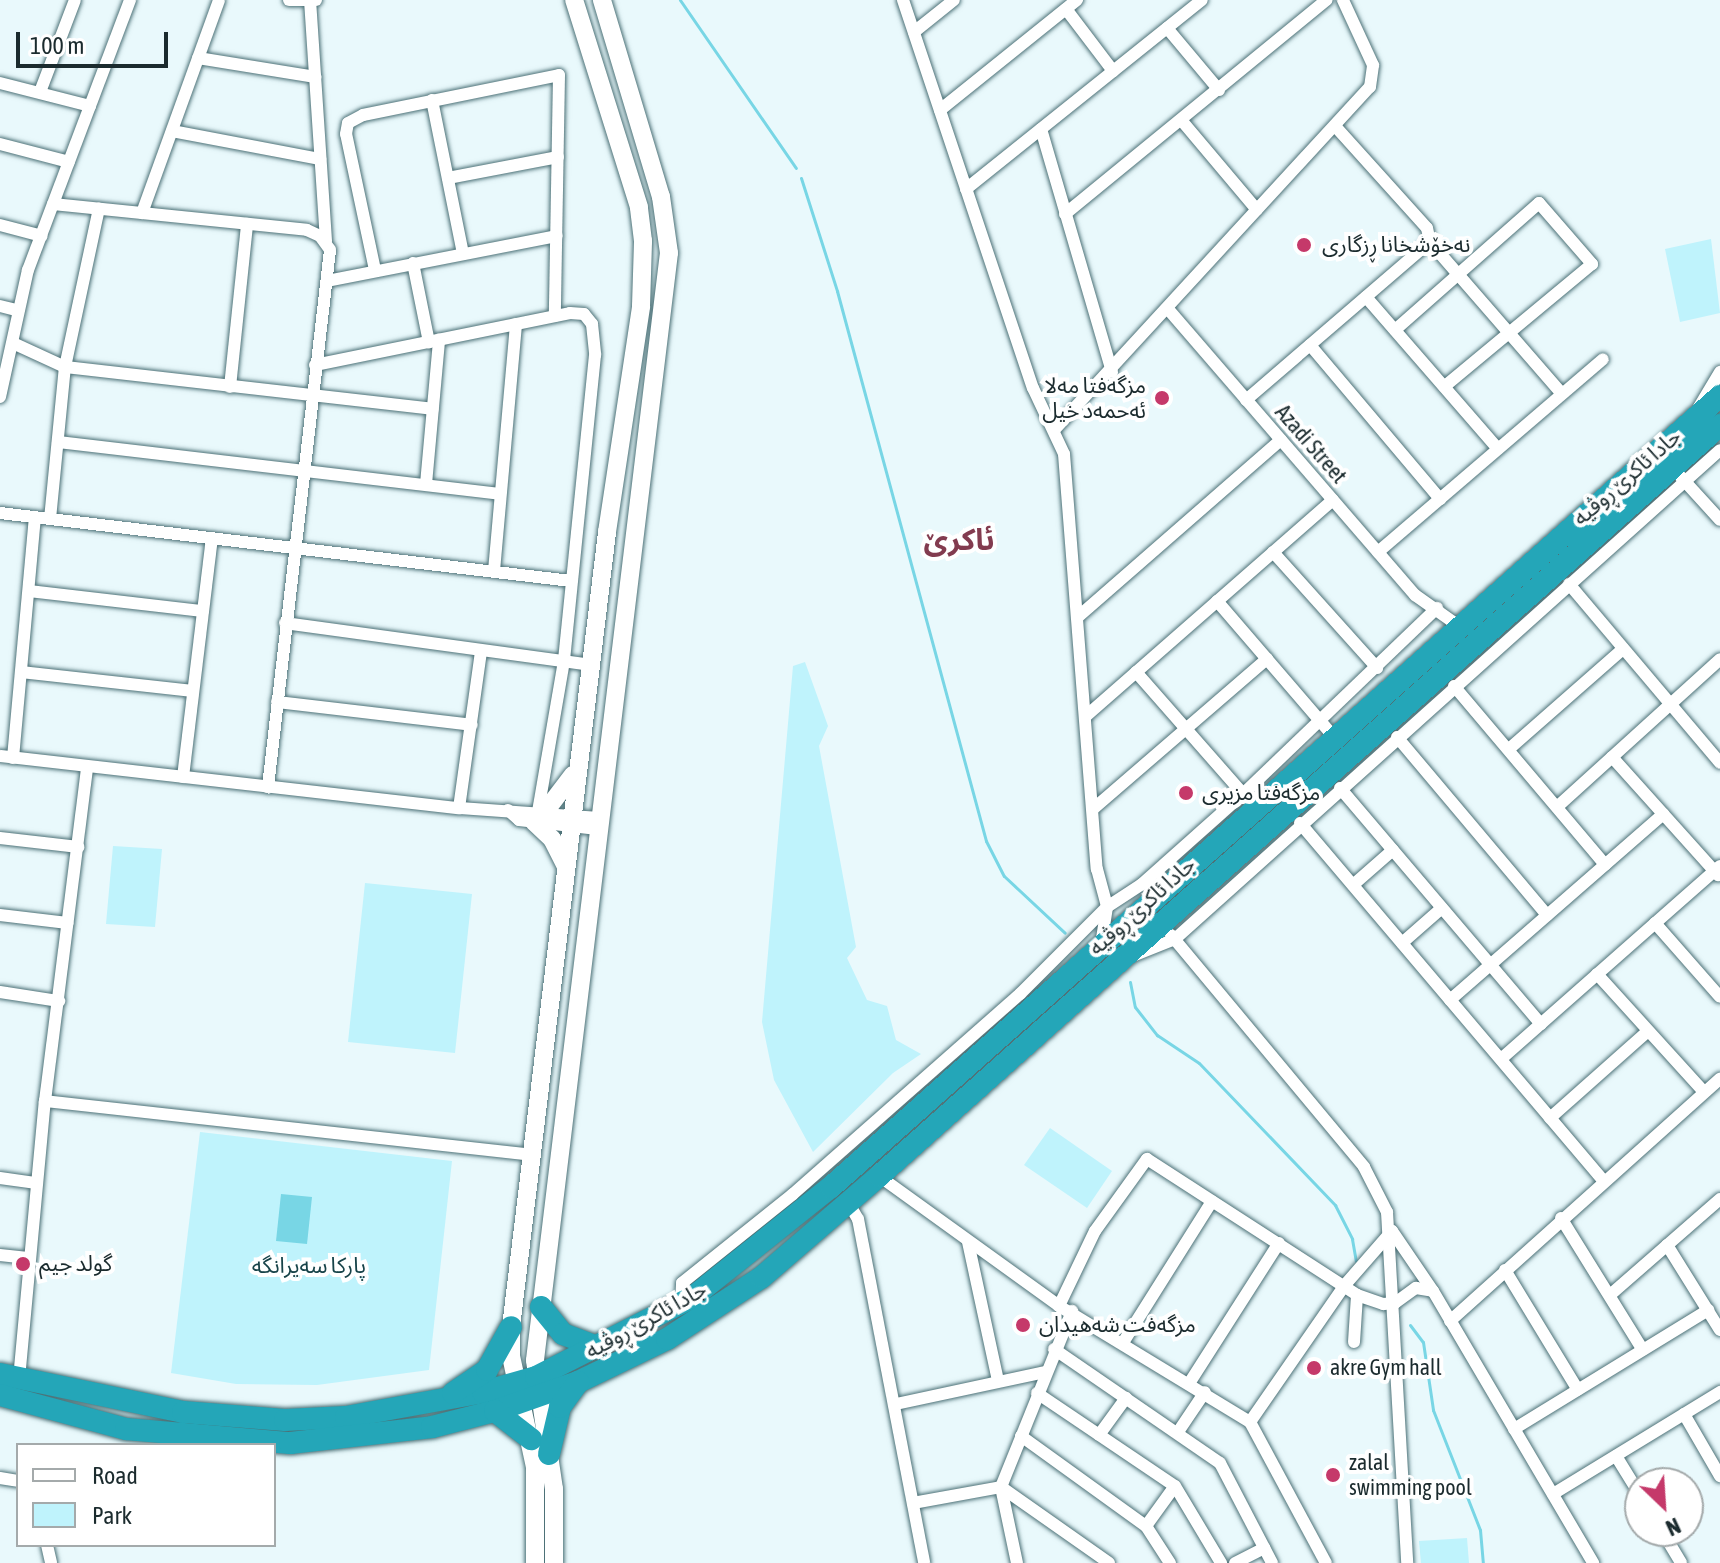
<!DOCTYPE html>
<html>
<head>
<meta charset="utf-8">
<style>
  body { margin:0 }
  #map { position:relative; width:1720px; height:1563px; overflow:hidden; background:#e9f9fc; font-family:"Asap Condensed","Noto Sans Arabic",sans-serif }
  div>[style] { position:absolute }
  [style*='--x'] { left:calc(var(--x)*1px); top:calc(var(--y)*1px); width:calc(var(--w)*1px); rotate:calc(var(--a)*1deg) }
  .green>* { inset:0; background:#bff3fc }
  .water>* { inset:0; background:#78d6e5 }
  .stream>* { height:3px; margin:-1.5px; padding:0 1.5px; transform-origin:1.5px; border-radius:1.5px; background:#78d6e5 }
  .roads { filter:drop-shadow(0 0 2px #4c7177) drop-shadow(0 0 2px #4c7177) }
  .street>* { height:12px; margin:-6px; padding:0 6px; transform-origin:6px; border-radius:6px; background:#fff }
  .secondary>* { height:18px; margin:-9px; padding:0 9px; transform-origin:9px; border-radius:9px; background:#fff }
  .highway>* { height:22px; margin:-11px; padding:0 11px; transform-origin:11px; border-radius:11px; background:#24a6b8 }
  .dots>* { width:22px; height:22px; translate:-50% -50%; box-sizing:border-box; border:4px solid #fff; border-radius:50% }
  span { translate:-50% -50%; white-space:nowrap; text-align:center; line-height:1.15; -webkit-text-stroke:8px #fff; paint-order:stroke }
  .poi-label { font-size:22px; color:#1b2b2e }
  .left { translate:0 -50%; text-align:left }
  .right { translate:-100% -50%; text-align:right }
  .street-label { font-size:22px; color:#1b2b2e }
  .park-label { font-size:22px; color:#174349 }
  .district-label { font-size:30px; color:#823b4f; font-weight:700 }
  .legend { position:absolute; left:16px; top:1443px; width:260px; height:104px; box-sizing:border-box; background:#fff; border:2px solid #a4aaab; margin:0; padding:10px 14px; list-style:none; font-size:24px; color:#1b2b2e }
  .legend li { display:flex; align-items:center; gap:16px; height:40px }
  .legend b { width:40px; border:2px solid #a4aaab }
  .north { position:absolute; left:1624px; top:1467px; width:80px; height:80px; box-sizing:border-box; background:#fff; border:2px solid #a4aaab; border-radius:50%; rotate:155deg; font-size:22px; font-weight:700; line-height:32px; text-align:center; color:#1b2b2e }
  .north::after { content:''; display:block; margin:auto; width:28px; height:36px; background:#c5396a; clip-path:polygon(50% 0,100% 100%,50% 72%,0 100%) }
  .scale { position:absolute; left:16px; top:32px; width:152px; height:36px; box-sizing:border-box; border:4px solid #1b2b2e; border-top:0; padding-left:10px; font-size:24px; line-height:28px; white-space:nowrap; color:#1b2b2e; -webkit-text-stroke:6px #fff; paint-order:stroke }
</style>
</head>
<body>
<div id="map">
  <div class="green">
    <i style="clip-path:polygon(1711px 239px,1720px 313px,1680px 322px,1665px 249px)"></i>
    <i style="clip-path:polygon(805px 662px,828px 726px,819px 746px,856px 947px,847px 958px,867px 1000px,887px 1006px,896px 1040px,921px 1054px,893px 1073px,813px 1152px,774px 1080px,762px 1022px,793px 666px)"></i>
    <i style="clip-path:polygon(113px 846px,162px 849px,155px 927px,106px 924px)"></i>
    <i style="clip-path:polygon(365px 883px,472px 894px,455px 1053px,348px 1042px)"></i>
    <i style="clip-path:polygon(1050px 1128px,1112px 1171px,1087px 1208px,1024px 1165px)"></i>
    <i style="clip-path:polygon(200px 1132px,452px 1161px,429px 1370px,317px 1385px,236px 1384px,171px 1373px)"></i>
    <i style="clip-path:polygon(1467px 1538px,1469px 1563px,1421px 1563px,1419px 1541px)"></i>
  </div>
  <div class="water">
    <i style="clip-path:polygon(281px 1194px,312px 1197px,307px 1244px,276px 1241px)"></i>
  </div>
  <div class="stream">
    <i style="--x:680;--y:0;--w:204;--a:55.4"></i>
    <i style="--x:801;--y:178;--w:119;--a:72.3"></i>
    <i style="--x:837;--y:291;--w:570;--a:74.84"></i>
    <i style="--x:986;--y:841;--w:39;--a:63"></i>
    <i style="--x:1004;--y:876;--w:83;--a:43.1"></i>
    <i style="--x:1130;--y:982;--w:25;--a:79"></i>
    <i style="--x:1135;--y:1007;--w:36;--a:52"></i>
    <i style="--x:1157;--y:1035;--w:50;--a:33.7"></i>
    <i style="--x:1199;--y:1063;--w:197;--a:46.2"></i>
    <i style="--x:1335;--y:1205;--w:38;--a:63"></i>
    <i style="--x:1352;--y:1239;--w:22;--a:80"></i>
    <i style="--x:1410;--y:1325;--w:21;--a:53"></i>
    <i style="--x:1423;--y:1342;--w:69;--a:81.6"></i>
    <i style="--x:1433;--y:1410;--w:129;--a:68.6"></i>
    <i style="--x:1480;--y:1530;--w:33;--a:85"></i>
  </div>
  <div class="roads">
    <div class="street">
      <i style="--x:289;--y:0;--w:27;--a:0"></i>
      <i style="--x:310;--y:0;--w:242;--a:86.2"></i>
      <i style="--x:903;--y:0;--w:409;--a:71.5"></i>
      <i style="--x:1033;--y:388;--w:73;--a:64.8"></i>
      <i style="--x:1064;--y:454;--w:416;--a:85.5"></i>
      <i style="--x:1097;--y:869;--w:39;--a:75"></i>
      <i style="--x:1107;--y:907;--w:36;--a:99"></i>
      <i style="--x:1066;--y:9;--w:78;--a:52.8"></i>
      <i style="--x:1167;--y:28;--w:81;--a:50"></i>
      <i style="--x:914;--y:32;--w:51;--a:-38.7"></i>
      <i style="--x:198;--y:58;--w:119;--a:9.2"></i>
      <i style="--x:0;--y:83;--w:93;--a:14.3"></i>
      <i style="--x:40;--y:92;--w:98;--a:-69.2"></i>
      <i style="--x:432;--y:100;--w:157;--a:78.6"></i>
      <i style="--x:940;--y:110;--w:176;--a:-38.8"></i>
      <i style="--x:1182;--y:121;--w:116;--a:49.9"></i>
      <i style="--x:1335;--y:126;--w:137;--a:48"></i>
      <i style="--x:1427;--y:228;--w:14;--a:78"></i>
      <i style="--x:1430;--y:242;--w:201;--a:49"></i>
      <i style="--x:1041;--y:129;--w:253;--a:73.7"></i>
      <i style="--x:172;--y:131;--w:151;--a:10.7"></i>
      <i style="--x:0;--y:144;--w:71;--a:14.6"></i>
      <i style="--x:448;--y:178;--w:112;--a:-10.8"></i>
      <i style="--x:966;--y:189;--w:302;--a:-38.7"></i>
      <i style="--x:53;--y:204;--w:255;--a:5.8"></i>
      <i style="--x:307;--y:230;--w:14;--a:25"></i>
      <i style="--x:320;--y:236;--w:17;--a:54"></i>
      <i style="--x:330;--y:250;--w:541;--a:96.59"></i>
      <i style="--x:142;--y:213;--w:226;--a:-70.1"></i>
      <i style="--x:1065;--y:214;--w:338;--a:-39.3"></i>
      <i style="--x:0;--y:225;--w:43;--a:14.7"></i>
      <i style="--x:413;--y:263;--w:81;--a:78.6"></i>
      <i style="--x:375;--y:270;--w:139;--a:-102"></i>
      <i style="--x:346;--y:134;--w:11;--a:-80"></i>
      <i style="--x:348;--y:123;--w:17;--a:-28"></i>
      <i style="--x:363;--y:115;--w:200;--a:-11.5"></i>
      <i style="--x:559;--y:75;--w:241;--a:91"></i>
      <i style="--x:327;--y:281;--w:234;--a:-11.1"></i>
      <i style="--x:1366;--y:297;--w:201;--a:49"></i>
      <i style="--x:0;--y:306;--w:16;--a:14"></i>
      <i style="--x:1168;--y:309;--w:378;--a:49.2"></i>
      <i style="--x:1415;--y:595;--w:59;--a:35.3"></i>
      <i style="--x:1395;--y:330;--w:192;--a:-41.4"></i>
      <i style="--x:1539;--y:203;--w:81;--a:49"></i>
      <i style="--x:1592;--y:264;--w:192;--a:140.3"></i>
      <i style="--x:15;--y:344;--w:55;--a:24.7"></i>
      <i style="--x:65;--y:367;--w:370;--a:6.5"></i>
      <i style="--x:1310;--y:345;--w:202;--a:49.8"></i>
      <i style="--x:315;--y:365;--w:260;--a:-11.5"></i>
      <i style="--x:570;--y:313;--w:14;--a:4"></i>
      <i style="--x:584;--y:314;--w:13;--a:51"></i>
      <i style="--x:592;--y:324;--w:31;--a:84"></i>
      <i style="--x:595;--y:355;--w:308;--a:95.8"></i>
      <i style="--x:564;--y:661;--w:153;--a:99.8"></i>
      <i style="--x:230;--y:387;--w:164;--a:-84"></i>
      <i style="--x:0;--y:397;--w:130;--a:-77.6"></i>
      <i style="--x:28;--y:270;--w:289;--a:-69.3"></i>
      <i style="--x:1246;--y:400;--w:243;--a:-40.7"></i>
      <i style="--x:1699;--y:407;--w:41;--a:-59"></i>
      <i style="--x:1056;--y:428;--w:464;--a:-47.4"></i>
      <i style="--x:1370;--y:87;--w:22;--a:-82"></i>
      <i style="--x:1373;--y:65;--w:72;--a:-114.8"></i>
      <i style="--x:58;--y:442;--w:443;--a:6.7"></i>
      <i style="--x:1680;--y:476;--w:59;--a:47.7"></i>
      <i style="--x:426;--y:484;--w:145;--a:-84.8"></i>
      <i style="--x:0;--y:513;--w:575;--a:6.79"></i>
      <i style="--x:50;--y:519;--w:153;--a:-84.4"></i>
      <i style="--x:65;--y:367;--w:162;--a:-77.9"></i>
      <i style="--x:1273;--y:552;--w:156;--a:48.1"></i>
      <i style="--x:1378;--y:552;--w:296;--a:-40.6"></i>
      <i style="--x:494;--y:571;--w:248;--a:-84.9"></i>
      <i style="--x:1569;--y:584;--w:234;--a:49.8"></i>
      <i style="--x:29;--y:591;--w:175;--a:6.6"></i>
      <i style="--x:1217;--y:601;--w:181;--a:49.3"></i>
      <i style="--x:1079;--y:616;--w:268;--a:-41.1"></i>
      <i style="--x:285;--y:623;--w:309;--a:7.8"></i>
      <i style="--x:21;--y:672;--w:173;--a:6.3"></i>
      <i style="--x:1136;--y:672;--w:162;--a:48.7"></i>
      <i style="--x:1454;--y:686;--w:234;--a:49.8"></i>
      <i style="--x:277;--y:702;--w:196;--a:6.7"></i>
      <i style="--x:1086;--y:716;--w:328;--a:-41.2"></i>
      <i style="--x:1397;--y:737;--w:233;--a:49.9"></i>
      <i style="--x:1509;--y:749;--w:152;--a:-41.3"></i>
      <i style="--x:0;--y:756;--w:462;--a:6.5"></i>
      <i style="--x:459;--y:808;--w:138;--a:4.1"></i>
      <i style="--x:1612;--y:757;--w:159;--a:48.1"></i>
      <i style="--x:13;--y:758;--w:242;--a:-84.8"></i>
      <i style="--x:183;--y:777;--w:240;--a:-83.1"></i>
      <i style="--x:1340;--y:788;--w:310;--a:49.6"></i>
      <i style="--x:1557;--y:807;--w:220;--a:-42.2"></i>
      <i style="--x:459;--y:808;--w:159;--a:-82"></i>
      <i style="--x:1093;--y:809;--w:230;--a:-40.8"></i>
      <i style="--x:508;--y:810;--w:15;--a:42"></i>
      <i style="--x:519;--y:820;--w:79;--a:6.6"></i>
      <i style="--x:1300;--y:823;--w:470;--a:49.7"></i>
      <i style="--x:0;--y:838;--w:79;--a:6.6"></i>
      <i style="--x:1353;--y:885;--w:53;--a:-41.2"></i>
      <i style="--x:0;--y:915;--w:68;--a:6.7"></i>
      <i style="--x:1655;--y:923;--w:98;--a:48.7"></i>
      <i style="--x:1171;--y:935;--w:302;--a:50.2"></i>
      <i style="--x:1364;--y:1167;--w:51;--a:62.9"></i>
      <i style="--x:1387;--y:1212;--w:352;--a:86.7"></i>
      <i style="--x:1402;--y:943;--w:53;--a:-41.2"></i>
      <i style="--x:1130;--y:957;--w:48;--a:-21.8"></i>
      <i style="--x:1175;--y:939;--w:732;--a:-41.9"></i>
      <i style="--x:1597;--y:974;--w:159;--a:47.8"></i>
      <i style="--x:0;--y:992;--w:60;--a:8.7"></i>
      <i style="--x:1450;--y:1000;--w:283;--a:-41.1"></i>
      <i style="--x:1501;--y:1059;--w:292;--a:-41.4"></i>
      <i style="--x:45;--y:1101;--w:490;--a:6.3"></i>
      <i style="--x:1550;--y:1118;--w:130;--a:-41.6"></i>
      <i style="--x:879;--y:1176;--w:222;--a:35.8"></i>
      <i style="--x:1059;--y:1306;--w:223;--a:31.3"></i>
      <i style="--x:1250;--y:1422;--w:160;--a:61.7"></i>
      <i style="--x:0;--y:1178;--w:37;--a:8"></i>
      <i style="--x:848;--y:1202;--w:20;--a:60"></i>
      <i style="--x:858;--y:1219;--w:350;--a:79.1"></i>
      <i style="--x:1561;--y:1218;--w:155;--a:58.2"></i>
      <i style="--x:1392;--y:1231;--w:73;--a:55.7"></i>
      <i style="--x:1433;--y:1291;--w:316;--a:59.5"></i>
      <i style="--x:968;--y:1242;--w:142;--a:77.8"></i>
      <i style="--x:1667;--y:1245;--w:100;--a:58.1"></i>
      <i style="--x:0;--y:1255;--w:28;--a:6"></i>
      <i style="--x:1505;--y:1270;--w:140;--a:58.7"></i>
      <i style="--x:1610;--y:1295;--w:146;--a:-41.1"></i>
      <i style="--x:681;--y:1304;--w:21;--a:-87"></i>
      <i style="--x:682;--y:1283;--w:142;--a:-38.7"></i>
      <i style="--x:793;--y:1194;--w:303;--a:-41.4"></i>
      <i style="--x:1020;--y:994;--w:123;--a:-45"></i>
      <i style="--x:1107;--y:907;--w:42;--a:-33.3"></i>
      <i style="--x:1142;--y:884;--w:135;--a:-41.7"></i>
      <i style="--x:1243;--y:794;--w:269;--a:-43.8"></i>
      <i style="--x:1059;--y:1306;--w:83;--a:-64.4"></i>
      <i style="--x:1095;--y:1231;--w:89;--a:-54.2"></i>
      <i style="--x:1147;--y:1159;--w:250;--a:32.9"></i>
      <i style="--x:1357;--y:1295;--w:28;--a:19"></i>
      <i style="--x:1383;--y:1304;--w:12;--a:-5"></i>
      <i style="--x:1395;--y:1303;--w:26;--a:-36"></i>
      <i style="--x:1416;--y:1288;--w:17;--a:10"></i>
      <i style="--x:1450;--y:1321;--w:363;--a:-41.9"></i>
      <i style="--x:1124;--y:1341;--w:165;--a:-57.8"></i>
      <i style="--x:1354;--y:1342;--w:47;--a:-86.3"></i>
      <i style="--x:1054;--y:1349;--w:201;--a:34.5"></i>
      <i style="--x:1220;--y:1463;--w:113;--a:62.5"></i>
      <i style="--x:19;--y:1379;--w:279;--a:-84.7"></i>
      <i style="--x:45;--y:1101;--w:335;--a:-82.8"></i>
      <i style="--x:1190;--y:1382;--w:165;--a:-57.4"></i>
      <i style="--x:1037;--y:1393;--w:166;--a:34"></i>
      <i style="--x:1175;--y:1486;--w:90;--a:59.1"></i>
      <i style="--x:896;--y:1404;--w:152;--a:-12.1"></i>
      <i style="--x:1684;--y:1414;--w:72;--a:59.9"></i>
      <i style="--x:1250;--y:1422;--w:165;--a:-55.3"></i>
      <i style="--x:1344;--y:1286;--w:73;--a:-48.9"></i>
      <i style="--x:1514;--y:1429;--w:228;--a:-31.5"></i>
      <i style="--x:1178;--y:1432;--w:48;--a:-56"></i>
      <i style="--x:1099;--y:1435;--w:46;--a:-53.9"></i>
      <i style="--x:1021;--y:1436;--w:154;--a:35.8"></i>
      <i style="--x:1146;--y:1526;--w:44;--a:57"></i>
      <i style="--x:1616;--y:1456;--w:46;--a:58.4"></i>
      <i style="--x:0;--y:1478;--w:18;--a:9"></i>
      <i style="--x:1553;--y:1494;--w:196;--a:-31.4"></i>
      <i style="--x:913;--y:1503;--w:89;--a:-10.3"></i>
      <i style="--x:1001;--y:1487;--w:132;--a:35.1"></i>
      <i style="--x:1146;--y:1526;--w:49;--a:-54.1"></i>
      <i style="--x:1662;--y:1531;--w:37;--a:59"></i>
      <i style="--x:47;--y:1545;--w:18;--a:77"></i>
      <i style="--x:1017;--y:1563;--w:78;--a:-101.9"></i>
      <i style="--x:1001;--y:1487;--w:190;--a:-68"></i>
      <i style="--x:1235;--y:1563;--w:33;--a:-27"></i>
    </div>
    <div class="secondary">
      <i style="--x:544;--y:813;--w:48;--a:-52.7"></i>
      <i style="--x:534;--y:822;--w:25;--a:43"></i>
      <i style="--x:552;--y:839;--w:31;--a:63"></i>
      <i style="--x:535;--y:1563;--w:96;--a:-90"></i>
      <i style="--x:535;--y:1467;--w:114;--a:-102.2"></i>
      <i style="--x:511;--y:1356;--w:29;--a:-90"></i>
      <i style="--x:511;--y:1327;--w:801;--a:-83.11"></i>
      <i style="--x:607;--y:532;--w:229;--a:-81.4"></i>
      <i style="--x:641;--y:306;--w:65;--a:-88.2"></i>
      <i style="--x:643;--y:241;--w:34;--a:-97"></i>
      <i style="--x:639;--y:207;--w:217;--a:-107.4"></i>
      <i style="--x:554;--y:1563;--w:74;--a:-90"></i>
      <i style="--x:554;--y:1489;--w:130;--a:-98.4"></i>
      <i style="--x:535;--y:1360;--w:1115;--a:-83.1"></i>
      <i style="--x:669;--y:253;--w:57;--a:-98.1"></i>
      <i style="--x:661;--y:197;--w:206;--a:-106.7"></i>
    </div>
    <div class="highway">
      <i style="--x:541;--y:1307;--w:35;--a:51"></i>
      <i style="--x:563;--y:1334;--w:40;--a:21"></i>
      <i style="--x:0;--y:1374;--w:187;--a:11.7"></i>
      <i style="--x:183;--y:1412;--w:102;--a:4.5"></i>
      <i style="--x:285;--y:1420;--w:61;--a:-2.8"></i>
      <i style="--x:346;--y:1417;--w:139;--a:-10.3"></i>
      <i style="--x:483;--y:1392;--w:55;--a:-15.8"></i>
      <i style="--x:536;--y:1377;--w:176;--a:-27"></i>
      <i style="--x:693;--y:1297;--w:176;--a:-38.6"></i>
      <i style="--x:831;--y:1187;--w:1190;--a:-41.66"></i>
      <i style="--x:453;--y:1393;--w:41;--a:-34.1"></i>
      <i style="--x:487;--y:1370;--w:49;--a:-60.8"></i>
      <i style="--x:0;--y:1395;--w:131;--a:15.1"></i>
      <i style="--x:126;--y:1429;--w:165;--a:4.9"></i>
      <i style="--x:290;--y:1443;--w:143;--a:-6.4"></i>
      <i style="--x:432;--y:1427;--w:65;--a:-14.3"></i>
      <i style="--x:495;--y:1411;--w:88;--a:-19.3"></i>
      <i style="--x:578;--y:1382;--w:99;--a:-25.8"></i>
      <i style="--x:667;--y:1339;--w:113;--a:-33.1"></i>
      <i style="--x:762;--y:1277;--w:155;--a:-40.8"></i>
      <i style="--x:879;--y:1176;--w:1128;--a:-41.76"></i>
      <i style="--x:495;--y:1411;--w:46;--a:37.9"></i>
      <i style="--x:549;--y:1454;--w:48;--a:-76.8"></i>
      <i style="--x:560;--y:1407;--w:31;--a:-54"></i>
    </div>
  </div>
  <div class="dots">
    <i style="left:1304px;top:245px;background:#c5396a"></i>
    <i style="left:1162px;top:398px;background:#c5396a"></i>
    <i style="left:1186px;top:793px;background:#c5396a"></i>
    <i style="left:23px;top:1264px;background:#c5396a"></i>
    <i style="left:1023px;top:1325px;background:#c5396a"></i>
    <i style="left:1314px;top:1368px;background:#c5396a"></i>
    <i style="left:1333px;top:1475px;background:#c5396a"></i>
  </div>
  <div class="poi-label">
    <span class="left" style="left:1322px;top:245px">نەخۆشخانا ڕزگاری</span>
    <span class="right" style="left:1146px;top:398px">مزگەفتا مەلا<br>ئەحمەد خیل</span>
    <span class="left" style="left:1202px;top:793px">مزگەفتا مزیری</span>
    <span class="left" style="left:39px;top:1264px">گولد جیم</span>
    <span class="left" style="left:1039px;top:1325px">مزگەفت شه‌هيدان</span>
    <span class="left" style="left:1330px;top:1368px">akre Gym hall</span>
    <span class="left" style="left:1349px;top:1475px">zalal<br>swimming pool</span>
  </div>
  <div class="street-label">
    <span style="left:1311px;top:444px;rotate:49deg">Azadi Street</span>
    <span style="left:1627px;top:477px;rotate:-41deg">جادا ئاکرێ ڕوڤیە</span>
    <span style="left:1142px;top:906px;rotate:-42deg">جادا ئاکرێ ڕوڤیە</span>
    <span style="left:646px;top:1320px;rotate:-29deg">جادا ئاکرێ ڕوڤیە</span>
  </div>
  <div class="park-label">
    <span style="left:309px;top:1266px">پارکا سەیرانگه</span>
  </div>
  <div class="district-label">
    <span style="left:959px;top:539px">ئاکرێ</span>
  </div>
  <ul class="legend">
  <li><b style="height:10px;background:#fff"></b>Road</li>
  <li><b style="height:22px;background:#bff3fc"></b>Park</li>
  </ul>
  <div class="north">N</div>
  <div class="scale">100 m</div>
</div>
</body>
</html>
